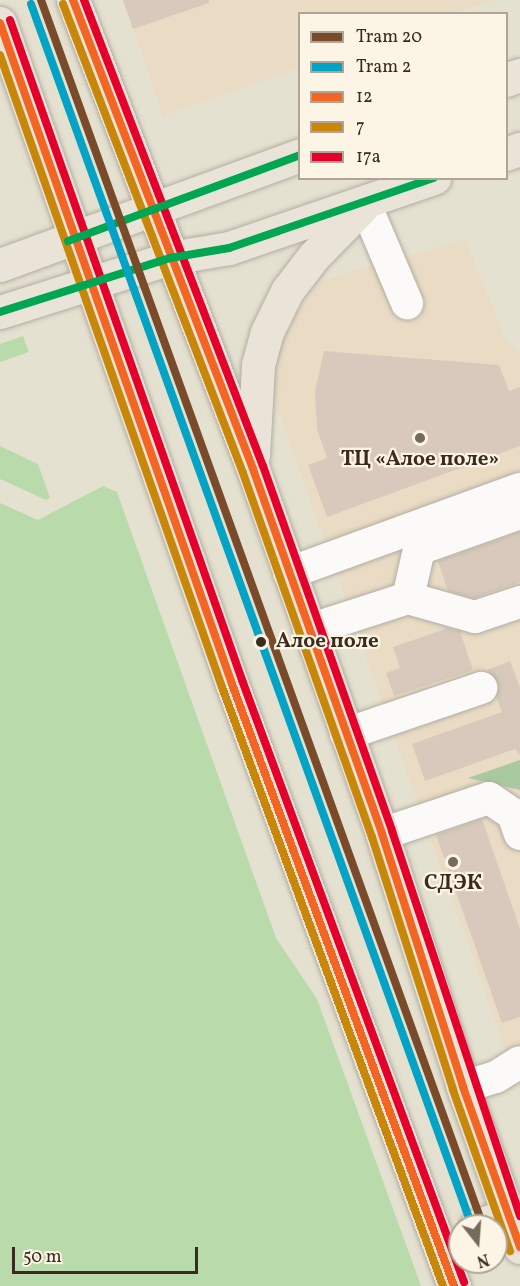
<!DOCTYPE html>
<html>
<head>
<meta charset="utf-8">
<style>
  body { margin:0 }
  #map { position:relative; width:520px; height:1286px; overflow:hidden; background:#e5e1d0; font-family:Vollkorn,serif }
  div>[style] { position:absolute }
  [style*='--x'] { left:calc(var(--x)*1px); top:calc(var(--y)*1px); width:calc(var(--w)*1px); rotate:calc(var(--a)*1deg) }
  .built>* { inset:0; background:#eadbc5 }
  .green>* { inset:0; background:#b9dbab }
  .forest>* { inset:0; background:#a9caa0 }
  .building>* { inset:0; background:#d8c9bc }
  .roads { filter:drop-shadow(0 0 2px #b2aea2) drop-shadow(0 0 2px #b2aea2) }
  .minor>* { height:32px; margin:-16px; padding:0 16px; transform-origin:16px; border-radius:16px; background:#fbfaf8 }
  .major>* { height:33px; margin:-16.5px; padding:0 16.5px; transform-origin:16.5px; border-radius:16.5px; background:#eae3d7 }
  .bus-1>* { height:8px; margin:-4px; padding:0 4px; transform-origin:4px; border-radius:4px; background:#f26522 }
  .bus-2>* { height:8px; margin:-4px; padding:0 4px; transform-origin:4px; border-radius:4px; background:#c88708 }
  .bus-3>* { height:8px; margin:-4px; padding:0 4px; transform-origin:4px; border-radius:4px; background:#e4002b }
  .bus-4>* { height:8px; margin:-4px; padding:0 4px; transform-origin:4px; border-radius:4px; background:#00a651 }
  .tram-1>* { height:8px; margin:-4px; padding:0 4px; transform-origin:4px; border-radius:4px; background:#7a4b2a }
  .tram-2>* { height:8px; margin:-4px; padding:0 4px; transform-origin:4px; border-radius:4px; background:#03a3c5 }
  .dots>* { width:16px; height:16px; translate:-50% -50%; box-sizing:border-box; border:3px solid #fcf5e5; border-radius:50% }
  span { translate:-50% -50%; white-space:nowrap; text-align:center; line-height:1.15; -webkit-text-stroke:4.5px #fcf5e5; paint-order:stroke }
  .poi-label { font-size:21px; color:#3b2a1e; font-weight:700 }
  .stop-label { font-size:21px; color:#3b2a1e; font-weight:700 }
  .left { translate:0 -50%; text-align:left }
  .legend { position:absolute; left:298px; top:12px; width:210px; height:168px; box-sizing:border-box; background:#fcf5e5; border:2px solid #afa495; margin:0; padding:8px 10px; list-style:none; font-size:18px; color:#3b2a1e }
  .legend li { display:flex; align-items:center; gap:12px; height:30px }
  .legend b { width:30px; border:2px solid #afa495 }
  .north { position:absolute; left:448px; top:1214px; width:60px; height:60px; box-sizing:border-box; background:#fcf5e5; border:2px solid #afa495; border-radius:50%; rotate:163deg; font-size:16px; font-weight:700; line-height:24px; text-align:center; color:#3b2a1e }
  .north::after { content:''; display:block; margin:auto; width:21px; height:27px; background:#766a5c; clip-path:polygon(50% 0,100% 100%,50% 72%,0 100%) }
  .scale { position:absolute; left:12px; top:1247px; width:186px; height:27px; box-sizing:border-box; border:3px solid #3b2a1e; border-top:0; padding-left:8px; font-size:18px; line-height:21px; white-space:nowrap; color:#3b2a1e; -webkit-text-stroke:4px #fcf5e5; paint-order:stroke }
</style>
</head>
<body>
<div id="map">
  <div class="built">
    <i style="clip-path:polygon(123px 0,494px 0,455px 13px,300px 14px,299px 68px,163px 116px)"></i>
    <i style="clip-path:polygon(465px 239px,506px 340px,520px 356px,520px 1090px,273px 396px,273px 367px,291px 319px,322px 280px)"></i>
  </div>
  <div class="green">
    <i style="clip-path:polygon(23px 336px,29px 352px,0 362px,0 344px)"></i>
    <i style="clip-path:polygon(0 446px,38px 464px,50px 498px,46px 500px,0 479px)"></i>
    <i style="clip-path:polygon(103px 486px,117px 492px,276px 938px,317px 999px,421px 1286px,0 1286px,0 503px,38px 520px)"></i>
  </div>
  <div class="forest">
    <i style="clip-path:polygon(520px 760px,520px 790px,468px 778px)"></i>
  </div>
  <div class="building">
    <i style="clip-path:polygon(123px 0,209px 0,209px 3px,133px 29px)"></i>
    <i style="clip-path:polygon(324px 351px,499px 365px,509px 391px,520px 387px,520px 446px,327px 517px,308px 465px,327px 458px,317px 429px,315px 391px)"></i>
    <i style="clip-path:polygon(520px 532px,520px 582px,474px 598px,448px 591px,438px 561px)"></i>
    <i style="clip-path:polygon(448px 628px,460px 631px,473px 670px,394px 696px,386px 673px,400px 668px,393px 647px)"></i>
    <i style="clip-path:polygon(510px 661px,520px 688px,520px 755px,515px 749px,425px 781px,412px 744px,502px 712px,496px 696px,498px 682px,487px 670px)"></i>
    <i style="clip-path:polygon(482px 819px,520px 929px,520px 1017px,502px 1023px,436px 835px)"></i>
  </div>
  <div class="roads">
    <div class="minor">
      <i style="--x:365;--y:204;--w:108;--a:67"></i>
      <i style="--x:289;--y:573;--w:246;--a:-20"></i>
      <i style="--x:408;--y:598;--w:50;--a:-77.3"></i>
      <i style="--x:419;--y:549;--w:107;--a:-19.6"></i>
      <i style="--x:309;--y:630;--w:104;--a:-17.9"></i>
      <i style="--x:408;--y:598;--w:70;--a:15.8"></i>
      <i style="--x:475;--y:617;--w:47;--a:-18.4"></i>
      <i style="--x:346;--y:734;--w:143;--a:-18.8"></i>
      <i style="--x:382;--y:834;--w:113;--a:-18.6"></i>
      <i style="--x:489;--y:798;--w:29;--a:34"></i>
      <i style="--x:513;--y:814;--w:21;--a:71"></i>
      <i style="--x:463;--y:1087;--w:34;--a:-17"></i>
      <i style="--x:496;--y:1077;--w:28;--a:-32"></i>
    </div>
    <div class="major">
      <i style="--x:73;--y:0;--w:502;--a:69"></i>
      <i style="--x:253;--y:469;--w:387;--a:70.5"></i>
      <i style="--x:382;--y:834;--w:266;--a:72.2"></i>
      <i style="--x:463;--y:1087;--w:170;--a:70.4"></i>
      <i style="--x:0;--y:23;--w:701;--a:70.66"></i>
      <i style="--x:232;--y:684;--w:642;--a:69.76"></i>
      <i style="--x:506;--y:80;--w:15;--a:-20"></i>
      <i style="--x:506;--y:154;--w:15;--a:-20"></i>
      <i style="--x:0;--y:265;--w:320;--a:-20.1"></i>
      <i style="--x:0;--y:312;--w:178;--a:-17.6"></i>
      <i style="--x:170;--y:258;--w:60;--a:-9.6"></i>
      <i style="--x:229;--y:248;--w:217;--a:-18.9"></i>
      <i style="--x:253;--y:455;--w:90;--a:-86.8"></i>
      <i style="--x:258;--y:365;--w:34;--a:-75"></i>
      <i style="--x:267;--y:332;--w:46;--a:-64"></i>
      <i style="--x:287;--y:291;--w:44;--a:-52.4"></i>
      <i style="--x:314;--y:256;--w:67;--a:-45.6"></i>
      <i style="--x:476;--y:1226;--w:34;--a:-19"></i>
    </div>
  </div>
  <div class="bus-1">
    <i style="--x:73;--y:0;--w:502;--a:69"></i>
    <i style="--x:253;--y:469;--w:387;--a:70.5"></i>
    <i style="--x:382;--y:834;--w:266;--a:72.2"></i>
    <i style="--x:463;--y:1087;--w:170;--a:70.4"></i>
    <i style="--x:0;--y:23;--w:701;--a:70.66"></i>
    <i style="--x:232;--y:684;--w:642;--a:69.76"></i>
  </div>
  <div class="bus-2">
    <i style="--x:63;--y:4;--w:502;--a:69"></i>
    <i style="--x:243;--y:473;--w:386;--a:70.5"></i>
    <i style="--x:372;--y:837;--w:266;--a:72.2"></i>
    <i style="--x:453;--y:1090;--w:171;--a:70.5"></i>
    <i style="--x:0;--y:55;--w:670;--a:70.65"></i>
    <i style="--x:222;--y:687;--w:638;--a:69.75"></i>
  </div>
  <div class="bus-3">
    <i style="--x:84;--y:0;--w:499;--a:69"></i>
    <i style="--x:263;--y:466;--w:387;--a:70.5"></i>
    <i style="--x:392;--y:831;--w:406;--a:71.6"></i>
    <i style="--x:10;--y:20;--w:700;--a:70.63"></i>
    <i style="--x:242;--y:680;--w:642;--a:69.76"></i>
  </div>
  <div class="bus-4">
    <i style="--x:68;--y:241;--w:247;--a:-20.3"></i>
    <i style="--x:0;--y:312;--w:178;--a:-17.6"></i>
    <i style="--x:170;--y:258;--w:60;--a:-9.6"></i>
    <i style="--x:229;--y:248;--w:216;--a:-18.9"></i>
  </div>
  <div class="tram-1">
    <i style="--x:41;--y:0;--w:1303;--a:70.17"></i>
  </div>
  <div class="tram-2">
    <i style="--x:31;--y:4;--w:1299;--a:70.16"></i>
  </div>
  <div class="dots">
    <i style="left:420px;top:438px;background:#766a5c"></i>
    <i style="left:261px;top:642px;background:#3b2a1e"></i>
    <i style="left:453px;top:862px;background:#766a5c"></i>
  </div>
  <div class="poi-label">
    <span style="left:420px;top:460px">ТЦ «Алое поле»</span>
    <span style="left:453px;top:884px">СДЭК</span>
  </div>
  <div class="stop-label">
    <span class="left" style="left:276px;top:642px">Алое поле</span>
  </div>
  <ul class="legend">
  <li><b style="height:8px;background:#7a4b2a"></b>Tram 20</li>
  <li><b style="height:8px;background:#03a3c5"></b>Tram 2</li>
  <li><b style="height:8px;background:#f26522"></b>12</li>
  <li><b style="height:8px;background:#c88708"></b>7</li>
  <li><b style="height:8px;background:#e4002b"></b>17a</li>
  </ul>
  <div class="north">N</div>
  <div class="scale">50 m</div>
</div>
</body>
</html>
